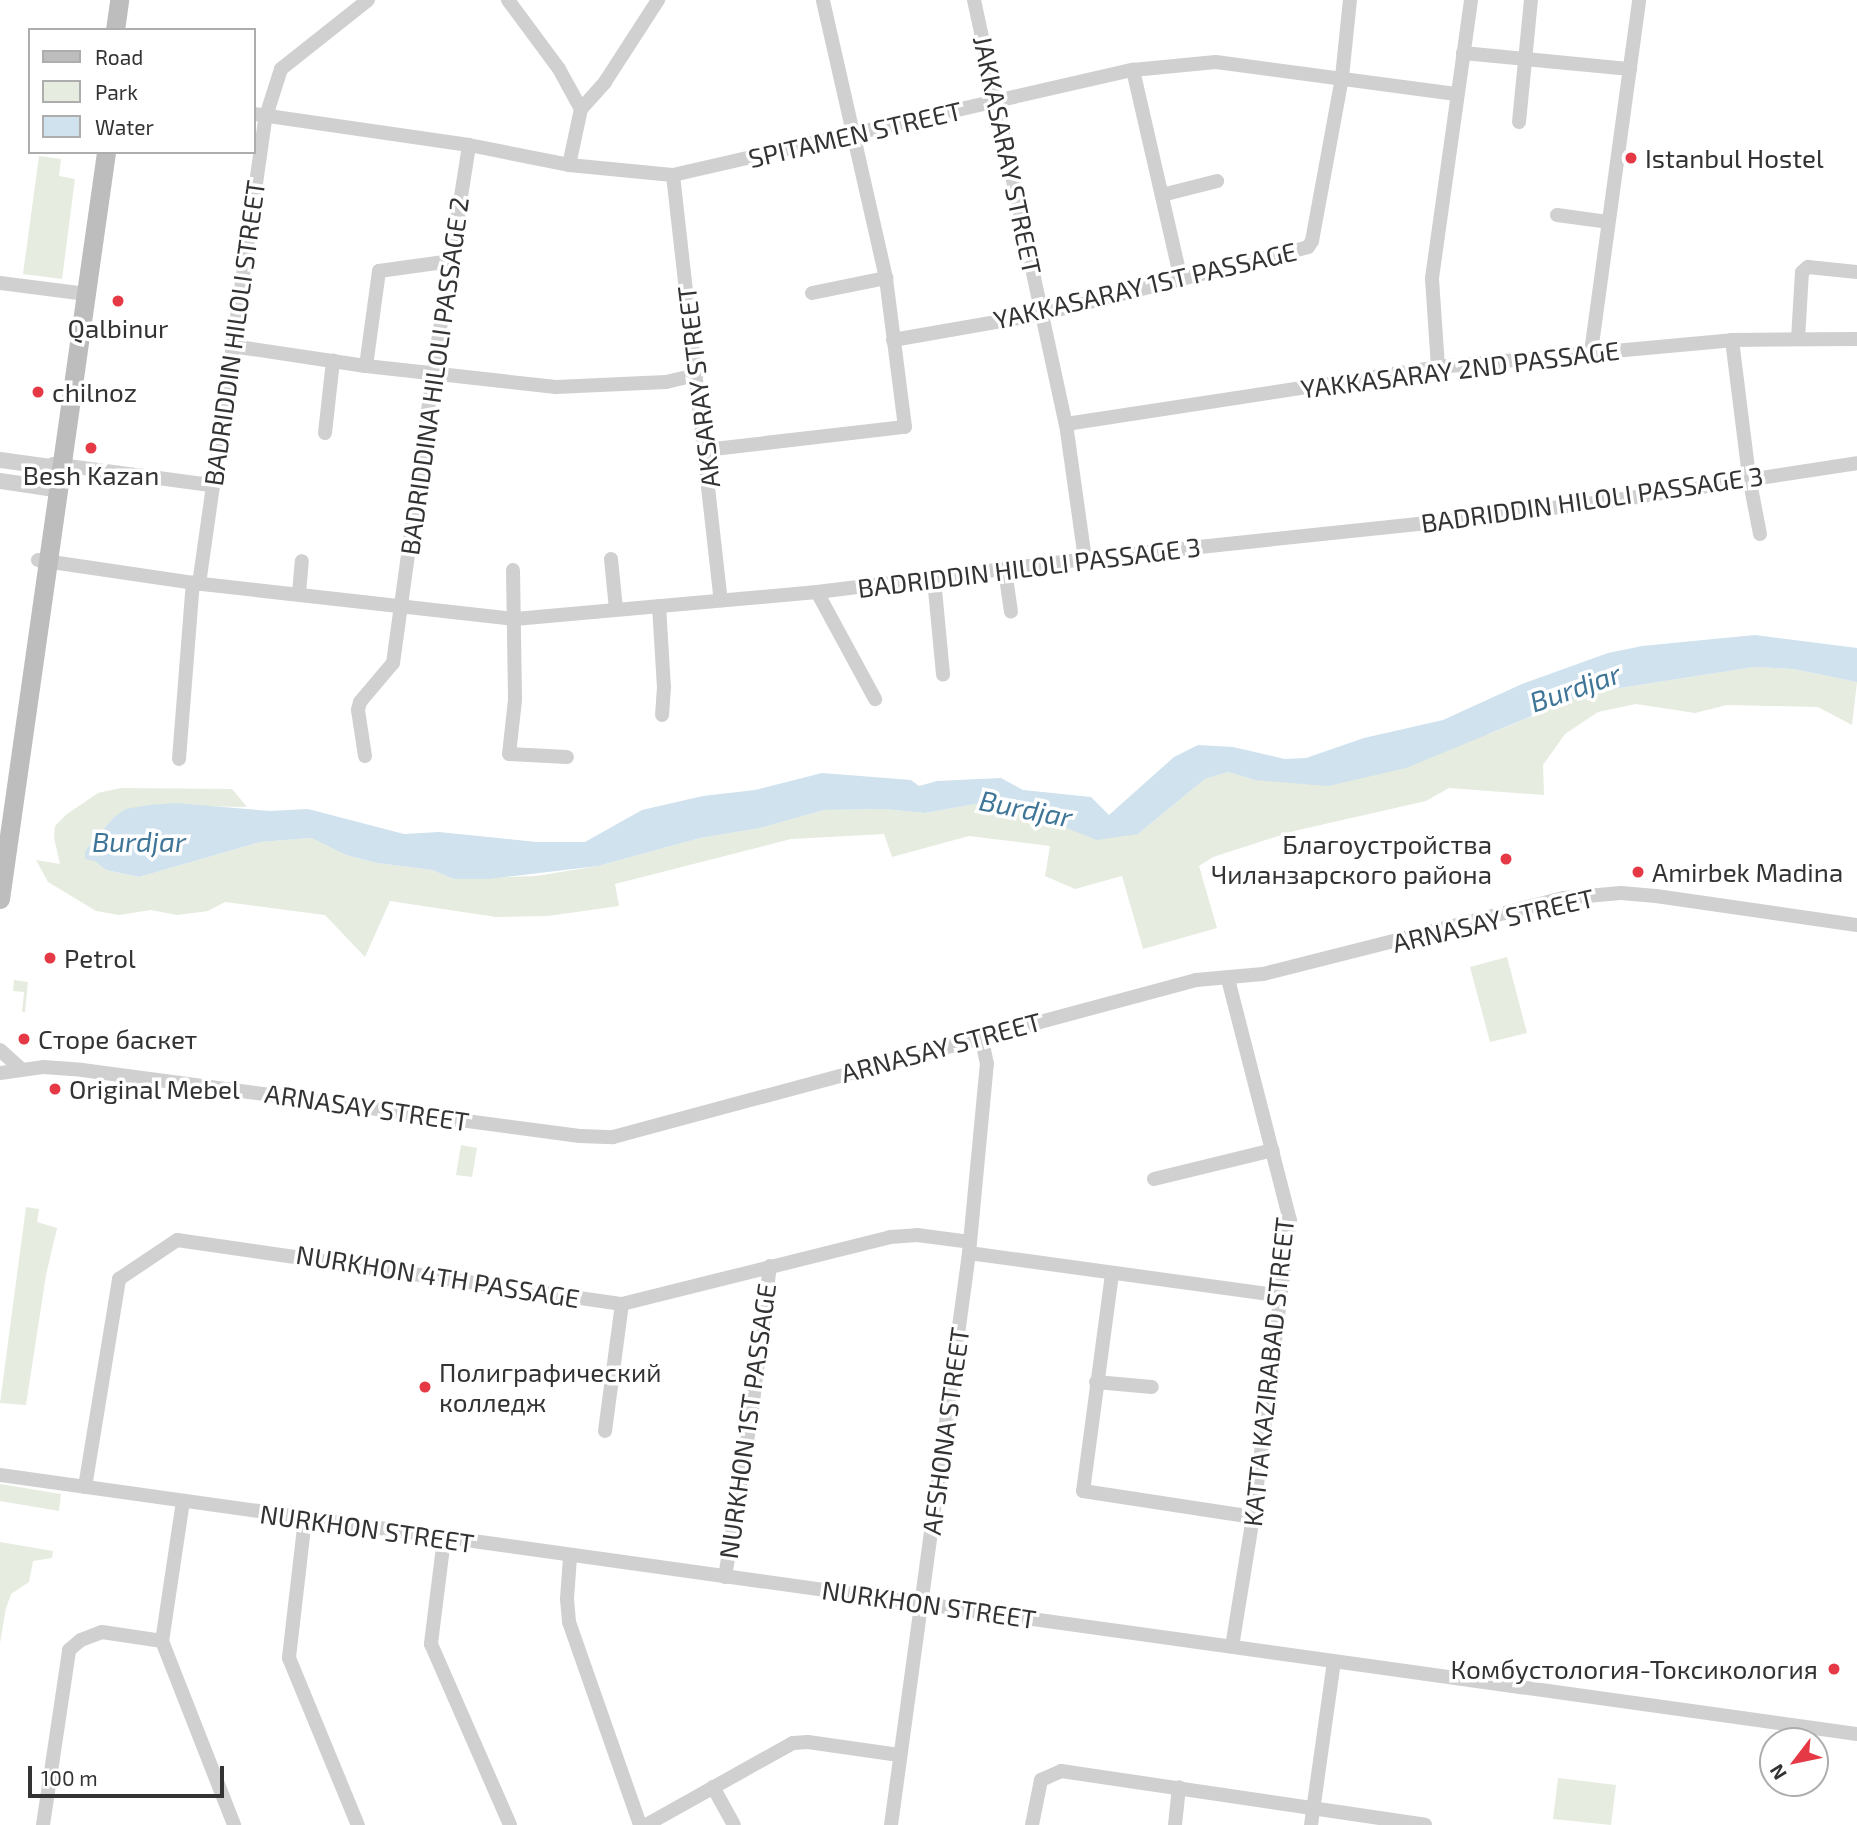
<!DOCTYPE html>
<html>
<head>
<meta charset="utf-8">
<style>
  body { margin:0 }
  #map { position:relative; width:1857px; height:1825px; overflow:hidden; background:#fff; font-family:"Exo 2",sans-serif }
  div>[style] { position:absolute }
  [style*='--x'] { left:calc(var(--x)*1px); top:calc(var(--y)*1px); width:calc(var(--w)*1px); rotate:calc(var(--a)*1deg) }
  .green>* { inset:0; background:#e6ecdf }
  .water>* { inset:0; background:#cfe2ee }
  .minor>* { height:14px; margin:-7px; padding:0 7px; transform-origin:7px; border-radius:7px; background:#d0d0d0 }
  .tertiary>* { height:16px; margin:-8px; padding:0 8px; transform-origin:8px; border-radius:8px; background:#d0d0d0 }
  .secondary>* { height:19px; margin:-9.5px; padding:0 9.5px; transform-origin:9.5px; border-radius:9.5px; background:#bdbdbd }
  .dots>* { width:19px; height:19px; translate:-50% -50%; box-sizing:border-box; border:4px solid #fff; border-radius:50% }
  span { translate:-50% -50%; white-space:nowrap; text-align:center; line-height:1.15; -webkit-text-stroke:7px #fff; paint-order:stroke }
  .street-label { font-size:26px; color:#333 }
  .poi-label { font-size:26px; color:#333 }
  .left { translate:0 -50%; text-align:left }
  .right { translate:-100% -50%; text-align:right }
  .water-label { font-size:28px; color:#3f7597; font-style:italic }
  .legend { position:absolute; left:28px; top:28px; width:228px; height:126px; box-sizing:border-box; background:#fff; border:2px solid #adadad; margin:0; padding:9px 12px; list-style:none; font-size:21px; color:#333 }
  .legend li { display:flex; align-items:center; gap:14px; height:35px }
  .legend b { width:35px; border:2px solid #adadad }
  .north { position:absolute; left:1759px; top:1727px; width:70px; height:70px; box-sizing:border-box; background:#fff; border:2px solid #adadad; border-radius:50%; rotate:238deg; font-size:19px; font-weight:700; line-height:28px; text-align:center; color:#333 }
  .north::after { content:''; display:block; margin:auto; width:24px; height:32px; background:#e63946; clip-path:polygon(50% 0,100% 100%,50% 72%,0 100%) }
  .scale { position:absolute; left:28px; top:1766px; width:196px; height:32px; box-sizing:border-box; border:4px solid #333; border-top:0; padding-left:9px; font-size:21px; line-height:24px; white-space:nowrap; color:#333; -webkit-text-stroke:5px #fff; paint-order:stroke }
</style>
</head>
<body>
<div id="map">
  <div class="green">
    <i style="clip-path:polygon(39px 156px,61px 159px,59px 176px,75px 179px,62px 279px,23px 274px)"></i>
    <i style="clip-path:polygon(1754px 667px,1793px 669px,1857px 682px,1852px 725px,1818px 707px,1727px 705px,1695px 713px,1636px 704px,1598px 712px,1565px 734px,1543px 765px,1544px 795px,1449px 788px,1426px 801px,1294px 831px,1213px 857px,1199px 866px,1217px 928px,1143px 949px,1122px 876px,1075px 889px,1045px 876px,1050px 846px,969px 836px,892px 857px,884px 834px,791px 839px,615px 884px,619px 906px,548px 916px,496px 917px,390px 901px,365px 957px,325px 915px,225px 902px,208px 911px,177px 915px,151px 910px,119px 915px,96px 911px,48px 882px,36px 860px,60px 864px,54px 838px,55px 826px,67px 814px,98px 793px,121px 788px,232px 789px,247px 807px,149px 805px,113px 818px,85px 851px,106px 870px,139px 877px,260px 842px,313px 838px,346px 855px,377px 863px,432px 870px,454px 879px,536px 876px,598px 866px,700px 838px,760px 828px,824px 810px,884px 809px,925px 813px,975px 804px,1037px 812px,1054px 823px,1138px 834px,1205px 779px,1228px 772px,1255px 780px,1489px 734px,1588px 693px)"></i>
    <i style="clip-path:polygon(1507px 957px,1527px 1033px,1490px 1042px,1470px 967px)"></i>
    <i style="clip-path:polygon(14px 980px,28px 982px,25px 1012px,22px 1012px,24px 992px,13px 991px)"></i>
    <i style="clip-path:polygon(461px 1145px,477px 1148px,472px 1177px,456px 1175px)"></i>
    <i style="clip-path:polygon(26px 1207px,39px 1209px,37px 1222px,57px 1228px,46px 1275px,26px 1405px,0 1403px)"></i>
    <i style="clip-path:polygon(0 1484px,61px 1494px,59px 1511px,0 1501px)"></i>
    <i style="clip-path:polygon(0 1542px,53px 1551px,52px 1558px,33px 1561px,29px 1582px,11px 1594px,6px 1608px,0 1643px)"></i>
    <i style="clip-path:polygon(1558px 1778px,1616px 1785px,1611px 1825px,1553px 1819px)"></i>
  </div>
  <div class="water">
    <i style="clip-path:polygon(1755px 635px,1857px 648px,1857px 682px,1793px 669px,1754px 667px,1588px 693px,1406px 768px,1328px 786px,1255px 780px,1228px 772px,1205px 779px,1138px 834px,1097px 840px,1054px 823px,1037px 812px,975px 804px,925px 813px,884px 809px,824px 810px,760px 828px,700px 838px,598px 866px,488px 879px,454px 879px,432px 870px,377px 863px,346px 855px,312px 838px,260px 842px,139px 877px,106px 870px,95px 861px,85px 859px,85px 851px,113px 818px,126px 809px,149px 805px,176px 803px,270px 811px,308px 809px,404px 834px,439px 832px,536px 842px,585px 842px,642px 810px,703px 796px,755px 790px,822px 773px,911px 780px,919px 786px,937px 781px,1001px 778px,1023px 790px,1091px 797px,1109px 815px,1174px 757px,1198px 745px,1233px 747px,1285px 759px,1306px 758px,1364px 738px,1443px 720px,1522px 684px,1608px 653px,1642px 646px)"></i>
  </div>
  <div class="minor">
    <i style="--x:508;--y:0;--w:86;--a:53.5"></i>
    <i style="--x:559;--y:69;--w:46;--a:61.2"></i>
    <i style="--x:974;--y:0;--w:434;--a:77.8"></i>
    <i style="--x:1066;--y:424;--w:136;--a:82"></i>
    <i style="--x:1463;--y:53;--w:168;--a:5.5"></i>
    <i style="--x:1133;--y:70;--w:214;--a:77.1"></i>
    <i style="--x:254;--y:114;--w:217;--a:8.2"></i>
    <i style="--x:469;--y:145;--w:102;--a:11.3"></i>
    <i style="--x:569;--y:165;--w:104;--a:5.5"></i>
    <i style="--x:673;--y:175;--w:472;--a:-12.9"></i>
    <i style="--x:1133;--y:70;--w:83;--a:-5.5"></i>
    <i style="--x:1216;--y:62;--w:242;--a:7.6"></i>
    <i style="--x:1519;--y:122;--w:123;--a:-84.4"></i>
    <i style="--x:569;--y:165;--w:57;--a:-77.9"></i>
    <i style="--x:581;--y:109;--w:36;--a:-48"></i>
    <i style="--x:605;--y:82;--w:98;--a:-57.1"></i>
    <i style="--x:673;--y:175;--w:428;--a:83.6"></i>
    <i style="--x:1162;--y:195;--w:57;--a:-14.3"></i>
    <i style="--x:1557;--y:215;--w:51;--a:7.8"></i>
    <i style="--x:0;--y:283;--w:87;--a:7.3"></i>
    <i style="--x:812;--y:293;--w:76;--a:-11.5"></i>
    <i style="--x:1798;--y:339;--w:67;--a:-86.6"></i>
    <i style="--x:1802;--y:272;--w:8;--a:-40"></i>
    <i style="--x:1808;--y:267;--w:49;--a:5.8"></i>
    <i style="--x:893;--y:340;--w:151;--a:-9.9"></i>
    <i style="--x:1042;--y:314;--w:274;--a:-14.1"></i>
    <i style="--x:1308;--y:247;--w:7;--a:-56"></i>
    <i style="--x:1312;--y:241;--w:167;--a:-79.6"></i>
    <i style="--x:1342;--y:77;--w:77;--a:-84.1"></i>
    <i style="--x:1732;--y:340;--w:138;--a:82.9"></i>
    <i style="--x:1749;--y:477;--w:58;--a:79.1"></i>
    <i style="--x:232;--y:346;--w:135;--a:8.5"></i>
    <i style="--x:366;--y:366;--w:191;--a:6.3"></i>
    <i style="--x:556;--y:387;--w:110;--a:-2.6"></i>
    <i style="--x:666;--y:382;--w:31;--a:-13"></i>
    <i style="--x:1591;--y:352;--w:355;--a:-82.2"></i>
    <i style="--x:366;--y:366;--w:96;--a:-82.2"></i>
    <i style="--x:379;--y:271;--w:73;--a:-7.9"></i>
    <i style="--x:1438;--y:367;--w:89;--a:-93.9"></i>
    <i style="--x:1432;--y:278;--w:281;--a:-82"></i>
    <i style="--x:1066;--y:424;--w:376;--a:-8.7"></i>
    <i style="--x:1438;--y:367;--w:295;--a:-5.2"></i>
    <i style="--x:1732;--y:340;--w:125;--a:-0.5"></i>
    <i style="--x:325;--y:433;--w:73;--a:-83.7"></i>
    <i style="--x:705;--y:450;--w:201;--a:-6.6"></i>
    <i style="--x:905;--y:427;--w:150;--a:-97.3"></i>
    <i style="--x:886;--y:278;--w:285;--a:-102.8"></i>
    <i style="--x:53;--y:464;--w:159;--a:7.6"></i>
    <i style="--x:611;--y:559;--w:50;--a:84.3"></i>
    <i style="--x:38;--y:560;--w:157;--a:8.4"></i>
    <i style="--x:193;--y:583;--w:324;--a:6.4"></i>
    <i style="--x:515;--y:619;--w:303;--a:-5.1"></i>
    <i style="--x:817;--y:592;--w:270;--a:-7"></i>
    <i style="--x:1085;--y:559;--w:335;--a:-6"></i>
    <i style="--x:1418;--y:524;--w:193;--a:-6.8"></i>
    <i style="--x:1610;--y:501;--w:250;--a:-8.7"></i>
    <i style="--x:513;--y:570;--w:130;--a:89.1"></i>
    <i style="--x:515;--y:700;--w:54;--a:96.3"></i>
    <i style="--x:509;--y:754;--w:58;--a:3"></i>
    <i style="--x:1005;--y:570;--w:42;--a:81.9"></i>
    <i style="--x:934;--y:579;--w:96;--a:84.6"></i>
    <i style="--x:199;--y:584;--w:473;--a:-81.9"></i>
    <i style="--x:266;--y:116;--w:49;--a:-72.3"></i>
    <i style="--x:281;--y:69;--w:111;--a:-38.4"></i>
    <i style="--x:817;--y:592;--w:122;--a:61.5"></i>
    <i style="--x:299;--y:593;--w:32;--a:-85"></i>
    <i style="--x:659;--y:606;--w:81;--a:86.5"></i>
    <i style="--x:664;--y:687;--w:28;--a:94"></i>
    <i style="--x:365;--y:756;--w:47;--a:-98.7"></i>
    <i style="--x:358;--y:710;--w:8;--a:-76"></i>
    <i style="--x:360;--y:702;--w:51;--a:-49.8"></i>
    <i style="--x:393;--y:663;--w:293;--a:-82.1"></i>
    <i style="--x:433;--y:373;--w:231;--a:-81"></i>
    <i style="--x:179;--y:759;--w:177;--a:-85.5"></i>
    <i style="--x:1228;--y:979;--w:249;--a:75.6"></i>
    <i style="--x:1290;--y:1220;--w:299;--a:97.1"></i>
    <i style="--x:1253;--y:1517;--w:131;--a:99.2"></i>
    <i style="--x:0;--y:1050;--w:28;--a:42"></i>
    <i style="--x:0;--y:1073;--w:43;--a:-7.9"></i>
    <i style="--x:43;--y:1067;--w:39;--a:4"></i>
    <i style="--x:82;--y:1070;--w:502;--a:7.55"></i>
    <i style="--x:580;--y:1136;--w:33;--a:2"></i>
    <i style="--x:613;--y:1137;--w:604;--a:-15.07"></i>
    <i style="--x:1196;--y:980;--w:67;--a:-5.1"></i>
    <i style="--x:1263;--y:974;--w:310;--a:-14.2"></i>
    <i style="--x:1564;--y:898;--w:57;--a:-5"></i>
    <i style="--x:1621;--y:893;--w:35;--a:5"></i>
    <i style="--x:1656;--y:896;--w:203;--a:8.2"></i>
    <i style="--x:1154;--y:1179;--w:122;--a:-13.7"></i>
    <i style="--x:969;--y:1253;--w:315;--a:7.8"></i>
    <i style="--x:1112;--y:1274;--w:219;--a:97.6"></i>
    <i style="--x:1083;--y:1491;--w:172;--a:8.7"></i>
    <i style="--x:1096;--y:1382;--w:56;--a:5.1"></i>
    <i style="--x:605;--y:1431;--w:128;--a:-82.4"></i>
    <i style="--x:0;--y:1475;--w:1875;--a:7.94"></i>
    <i style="--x:85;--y:1487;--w:211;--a:-80.7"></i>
    <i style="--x:119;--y:1279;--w:70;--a:-33.9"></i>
    <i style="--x:177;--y:1240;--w:450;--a:8.2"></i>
    <i style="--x:622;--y:1304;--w:276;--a:-14"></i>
    <i style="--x:890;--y:1237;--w:27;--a:-4"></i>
    <i style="--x:917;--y:1235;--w:53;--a:7.5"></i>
    <i style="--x:183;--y:1501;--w:142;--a:98.5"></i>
    <i style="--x:162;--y:1641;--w:198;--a:68.6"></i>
    <i style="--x:305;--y:1519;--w:140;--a:96.6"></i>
    <i style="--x:289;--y:1658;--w:181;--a:67.6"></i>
    <i style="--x:444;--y:1539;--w:106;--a:97.1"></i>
    <i style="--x:431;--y:1644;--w:197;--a:66.4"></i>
    <i style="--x:570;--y:1557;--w:42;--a:94.1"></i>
    <i style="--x:567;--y:1599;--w:23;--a:85"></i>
    <i style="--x:569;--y:1622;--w:215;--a:70.7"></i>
    <i style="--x:725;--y:1577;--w:169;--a:-80.8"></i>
    <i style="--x:752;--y:1410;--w:145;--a:-82.9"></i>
    <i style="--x:713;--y:1787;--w:43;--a:61.1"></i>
    <i style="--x:43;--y:1825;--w:177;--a:-81.5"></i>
    <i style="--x:69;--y:1650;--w:16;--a:-40"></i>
    <i style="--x:81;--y:1640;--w:22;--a:-21"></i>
    <i style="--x:102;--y:1632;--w:61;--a:8.5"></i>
    <i style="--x:646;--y:1825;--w:168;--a:-29.2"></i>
    <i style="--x:793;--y:1743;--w:15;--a:-4"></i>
    <i style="--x:808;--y:1742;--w:92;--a:8.1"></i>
    <i style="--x:891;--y:1825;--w:577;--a:-82.23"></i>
    <i style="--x:969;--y:1253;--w:190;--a:-84.6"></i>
    <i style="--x:987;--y:1064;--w:29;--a:-102"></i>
    <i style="--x:1032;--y:1825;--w:46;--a:-78.7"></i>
    <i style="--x:1041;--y:1780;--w:22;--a:-24"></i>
    <i style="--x:1061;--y:1771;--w:368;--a:8.4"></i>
    <i style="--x:1175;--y:1825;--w:38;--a:-84"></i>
    <i style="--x:1311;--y:1825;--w:165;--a:-82"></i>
  </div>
  <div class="tertiary">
    <i style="--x:0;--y:460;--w:51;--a:7.8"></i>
    <i style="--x:51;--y:467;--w:15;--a:53"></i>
    <i style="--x:60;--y:479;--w:15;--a:143"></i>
    <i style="--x:48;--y:488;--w:49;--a:-171.7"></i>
  </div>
  <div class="secondary">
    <i style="--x:115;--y:30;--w:30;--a:-82"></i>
    <i style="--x:0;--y:899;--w:754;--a:-81.92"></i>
  </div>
  <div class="dots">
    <i style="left:1631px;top:158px;background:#e63946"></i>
    <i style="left:118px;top:301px;background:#e63946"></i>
    <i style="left:38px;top:392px;background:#e63946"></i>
    <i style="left:91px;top:448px;background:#e63946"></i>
    <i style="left:1506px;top:859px;background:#e63946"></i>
    <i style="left:1638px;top:872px;background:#e63946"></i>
    <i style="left:50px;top:958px;background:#e63946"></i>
    <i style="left:24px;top:1039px;background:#e63946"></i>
    <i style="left:55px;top:1089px;background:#e63946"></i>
    <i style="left:425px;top:1387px;background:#e63946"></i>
    <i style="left:1834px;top:1669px;background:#e63946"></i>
  </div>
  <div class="street-label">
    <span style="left:855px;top:134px;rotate:-13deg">SPITAMEN STREET</span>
    <span style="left:1008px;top:155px;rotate:78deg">JAKKASARAY STREET</span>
    <span style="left:1145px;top:285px;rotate:-13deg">YAKKASARAY 1ST PASSAGE</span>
    <span style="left:234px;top:333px;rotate:-82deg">BADRIDDIN HILOLI STREET</span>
    <span style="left:1460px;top:369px;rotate:-7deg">YAKKASARAY 2ND PASSAGE</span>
    <span style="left:434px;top:376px;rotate:-82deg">BADRIDDINA HILOLI PASSAGE 2</span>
    <span style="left:698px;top:387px;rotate:-97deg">AKSARAY STREET</span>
    <span style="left:1592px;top:499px;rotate:-8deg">BADRIDDIN HILOLI PASSAGE 3</span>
    <span style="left:1029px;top:567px;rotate:-7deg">BADRIDDIN HILOLI PASSAGE 3</span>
    <span style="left:1493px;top:920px;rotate:-13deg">ARNASAY STREET</span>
    <span style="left:941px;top:1047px;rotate:-15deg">ARNASAY STREET</span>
    <span style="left:367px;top:1107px;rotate:8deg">ARNASAY STREET</span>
    <span style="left:438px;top:1276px;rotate:9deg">NURKHON 4TH PASSAGE</span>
    <span style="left:1268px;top:1372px;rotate:-84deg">KATTA KAZIRABAD STREET</span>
    <span style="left:747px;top:1421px;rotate:-82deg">NURKHON 1ST PASSAGE</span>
    <span style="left:945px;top:1431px;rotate:-82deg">AFSHONA STREET</span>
    <span style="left:367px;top:1528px;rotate:8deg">NURKHON STREET</span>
    <span style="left:929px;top:1604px;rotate:8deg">NURKHON STREET</span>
  </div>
  <div class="poi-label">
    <span class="left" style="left:1645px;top:158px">Istanbul Hostel</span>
    <span style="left:118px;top:328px">Qalbinur</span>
    <span class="left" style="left:52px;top:392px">chilnoz</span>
    <span style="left:91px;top:475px">Besh Kazan</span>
    <span class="right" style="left:1492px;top:859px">Благоустройства<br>Чиланзарского района</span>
    <span class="left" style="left:1652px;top:872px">Amirbek Madina</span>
    <span class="left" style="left:64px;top:958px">Petrol</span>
    <span class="left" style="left:38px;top:1039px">Сторе баскет</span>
    <span class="left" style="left:69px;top:1089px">Original Mebel</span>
    <span class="left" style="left:439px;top:1387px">Полиграфический<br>колледж</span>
    <span class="right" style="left:1818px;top:1669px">Комбустология-Токсикология</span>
  </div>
  <div class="water-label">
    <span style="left:1575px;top:687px;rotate:-19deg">Burdjar</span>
    <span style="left:1026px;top:808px;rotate:11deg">Burdjar</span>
    <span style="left:139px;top:841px">Burdjar</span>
  </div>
  <ul class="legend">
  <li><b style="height:9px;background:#bdbdbd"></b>Road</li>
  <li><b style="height:19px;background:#e6ecdf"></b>Park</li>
  <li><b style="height:19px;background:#cfe2ee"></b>Water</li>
  </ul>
  <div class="north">N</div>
  <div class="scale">100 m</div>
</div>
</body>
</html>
